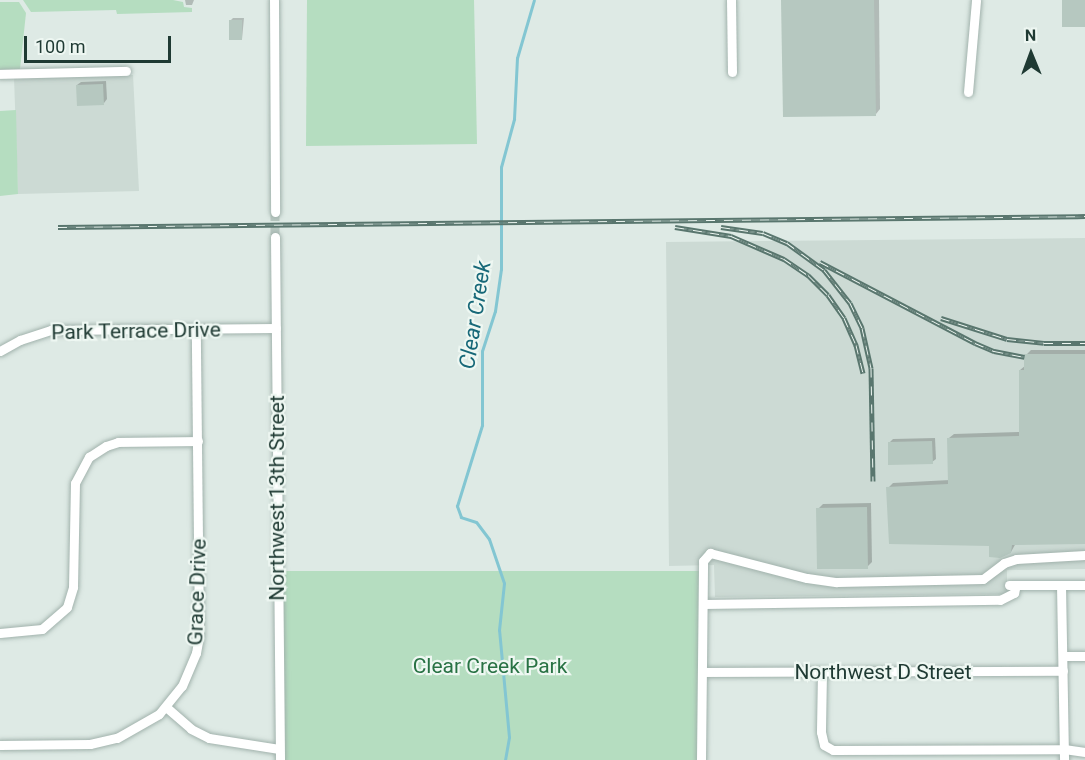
<!DOCTYPE html>
<html>
<head>
<meta charset="utf-8">
<style>
  body { margin:0 }
  #map { position:relative; width:1085px; height:760px; overflow:hidden; background:#deeae5; font-family:Roboto,sans-serif }
  div>[style] { position:absolute }
  [style*='--x'] { left:calc(var(--x)*1px); top:calc(var(--y)*1px); width:calc(var(--w)*1px); rotate:calc(var(--a)*1deg) }
  .built>* { inset:0; background:#ccdad4 }
  .green>* { inset:0; background:#b5ddc0 }
  .shadow>* { inset:0; background:#0003 }
  .stream>* { height:3px; margin:-1.5px; padding:0 1.5px; transform-origin:1.5px; border-radius:1.5px; background:#83c6d2 }
  .building>* { inset:0; background:#b6c8c0 }
  .minor-tunnel>* { height:9px; margin-top:-4.5px; transform-origin:0; background:repeating-linear-gradient(90deg,#b8c7c1 0 9px,transparent 0 13.5px) }
  .roads { filter:drop-shadow(0 0 2px #a1b2ac) drop-shadow(0 0 2px #a1b2ac) }
  .minor>* { height:9px; margin:-4.5px; padding:0 4.5px; transform-origin:4.5px; border-radius:4.5px; background:#fff }
  .rail>* { height:5px; margin-top:-2.5px; transform-origin:0; background:repeating-linear-gradient(90deg,#eef7f2 0 9px,#59766e 0 18px); box-sizing:border-box; border-block:2px solid #59766e }
  span { translate:-50% -50%; white-space:nowrap; text-align:center; line-height:1.15; -webkit-text-stroke:4.5px #eef7f2; paint-order:stroke }
  .street-label { font-size:21px; color:#1f3a33 }
  .park-label { font-size:21px; color:#287244 }
  .water-label { font-size:22px; color:#176878; font-style:italic }
  .north { position:absolute; left:1001px; top:24px; width:60px; height:60px; -webkit-text-stroke:4px #eef7f2; paint-order:stroke; rotate:359deg; font-size:16px; font-weight:700; line-height:24px; text-align:center; color:#1f3a33 }
  .north::after { content:''; display:block; margin:auto; width:21px; height:27px; background:#1f3a33; clip-path:polygon(50% 0,100% 100%,50% 72%,0 100%) }
  .scale { position:absolute; left:24px; top:36px; width:147px; height:27px; box-sizing:border-box; border:3px solid #1f3a33; border-top:0; padding-left:8px; font-size:18px; line-height:21px; white-space:nowrap; color:#1f3a33; -webkit-text-stroke:4px #eef7f2; paint-order:stroke }
</style>
</head>
<body>
<div id="map">
  <div class="built">
    <i style="clip-path:polygon(133px 75px,139px 191px,18px 194px,14px 77px)"></i>
    <i style="clip-path:polygon(1085px 238px,1085px 569px,1007px 570px,1007px 594px,715px 597px,714px 565px,669px 566px,666px 242px)"></i>
  </div>
  <div class="green">
    <i style="clip-path:polygon(23px 0,173px 0,183px 2px,184px 7px,192px 8px,192px 12px,117px 14px,116px 10px,31px 12px)"></i>
    <i style="clip-path:polygon(307px 0,474px 0,477px 144px,306px 146px)"></i>
    <i style="clip-path:polygon(0 2px,19px 2px,26px 13px,20px 69px,0 70px)"></i>
    <i style="clip-path:polygon(16px 110px,18px 194px,0 196px,0 111px)"></i>
    <i style="clip-path:polygon(278px 571px,703px 571px,701px 760px,280px 760px)"></i>
  </div>
  <div class="shadow">
    <i style="clip-path:polygon(185px 0,198px 0,194px 0,192px 5px,186px 5px)"></i>
    <i style="clip-path:polygon(782px 0,879px 0,880px 109px,876px 114px)"></i>
    <i style="clip-path:polygon(233px 18px,244px 18px,242px 39px,231px 20px)"></i>
    <i style="clip-path:polygon(106px 81px,107px 99px,104px 103px,77px 85px,81px 82px)"></i>
    <i style="clip-path:polygon(1031px 350px,1085px 350px,1085px 542px,1016px 543px,1011px 552px,990px 545px,888px 488px,893px 483px,950px 480px,949px 438px,954px 434px,1020px 432px,1020px 370px,1026px 365px,1026px 355px)"></i>
    <i style="clip-path:polygon(935px 438px,936px 459px,932px 462px,889px 443px,893px 439px)"></i>
    <i style="clip-path:polygon(871px 503px,872px 562px,867px 567px,818px 509px,823px 504px)"></i>
  </div>
  <div class="stream">
    <i style="--x:505;--y:760;--w:23;--a:-80"></i>
    <i style="--x:509;--y:737;--w:107;--a:-95.3"></i>
    <i style="--x:499;--y:630;--w:47;--a:-83.9"></i>
    <i style="--x:504;--y:583;--w:46;--a:-108.8"></i>
    <i style="--x:489;--y:539;--w:21;--a:-127"></i>
    <i style="--x:476;--y:522;--w:16;--a:-162"></i>
    <i style="--x:461;--y:517;--w:12;--a:-110"></i>
    <i style="--x:457;--y:506;--w:85;--a:-72.8"></i>
    <i style="--x:482;--y:425;--w:74;--a:-90"></i>
    <i style="--x:482;--y:351;--w:42;--a:-72"></i>
    <i style="--x:495;--y:311;--w:42;--a:-81.9"></i>
    <i style="--x:501;--y:269;--w:102;--a:-90"></i>
    <i style="--x:501;--y:167;--w:50;--a:-74.8"></i>
    <i style="--x:514;--y:119;--w:61;--a:-87.2"></i>
    <i style="--x:517;--y:58;--w:60;--a:-73.7"></i>
  </div>
  <div class="building">
    <i style="clip-path:polygon(781px 0,874px 0,876px 116px,783px 117px)"></i>
    <i style="clip-path:polygon(1062px 0,1085px 0,1085px 27px,1062px 27px)"></i>
    <i style="clip-path:polygon(229px 20px,242px 20px,242px 40px,229px 40px)"></i>
    <i style="clip-path:polygon(103px 84px,104px 105px,77px 106px,76px 85px)"></i>
    <i style="clip-path:polygon(1024px 354px,1085px 354px,1085px 544px,1012px 545px,1011px 553px,1000px 558px,989px 557px,989px 546px,889px 544px,886px 487px,948px 484px,947px 438px,1019px 436px,1019px 370px,1024px 370px)"></i>
    <i style="clip-path:polygon(932px 441px,933px 464px,888px 465px,888px 442px)"></i>
    <i style="clip-path:polygon(867px 507px,868px 569px,817px 569px,816px 508px)"></i>
  </div>
  <div class="minor-tunnel">
    <i style="--x:275;--y:212;--w:25;--a:90"></i>
  </div>
  <div class="roads">
    <div class="minor">
      <i style="--x:274;--y:0;--w:212;--a:89.7"></i>
      <i style="--x:731;--y:0;--w:72;--a:89.2"></i>
      <i style="--x:0;--y:74;--w:126;--a:-1.4"></i>
      <i style="--x:968;--y:92;--w:92;--a:-85"></i>
      <i style="--x:275;--y:237;--w:523;--a:89.45"></i>
      <i style="--x:0;--y:351;--w:23;--a:-29"></i>
      <i style="--x:20;--y:340;--w:33;--a:-18"></i>
      <i style="--x:51;--y:330;--w:225;--a:-0.5"></i>
      <i style="--x:1009;--y:585;--w:76;--a:0"></i>
      <i style="--x:1061;--y:585;--w:175;--a:89"></i>
      <i style="--x:703;--y:604;--w:297;--a:-0.8"></i>
      <i style="--x:1000;--y:600;--w:16;--a:-27"></i>
      <i style="--x:1014;--y:593;--w:8;--a:-76"></i>
      <i style="--x:0;--y:633;--w:42;--a:-5.4"></i>
      <i style="--x:42;--y:629;--w:33;--a:-41"></i>
      <i style="--x:67;--y:607;--w:21;--a:-73"></i>
      <i style="--x:73;--y:587;--w:104;--a:-88.9"></i>
      <i style="--x:75;--y:483;--w:30;--a:-62"></i>
      <i style="--x:89;--y:457;--w:20;--a:-33"></i>
      <i style="--x:106;--y:446;--w:13;--a:-18"></i>
      <i style="--x:118;--y:442;--w:80;--a:-0.7"></i>
      <i style="--x:1063;--y:656;--w:22;--a:0"></i>
      <i style="--x:702;--y:672;--w:361;--a:-0.2"></i>
      <i style="--x:822;--y:672;--w:60;--a:91"></i>
      <i style="--x:821;--y:732;--w:13;--a:77"></i>
      <i style="--x:824;--y:745;--w:10;--a:29"></i>
      <i style="--x:833;--y:750;--w:231;--a:-0.2"></i>
      <i style="--x:1064;--y:749;--w:21;--a:8"></i>
      <i style="--x:166;--y:707;--w:33;--a:41"></i>
      <i style="--x:191;--y:729;--w:20;--a:27"></i>
      <i style="--x:209;--y:738;--w:71;--a:8.9"></i>
      <i style="--x:0;--y:745;--w:90;--a:-0.6"></i>
      <i style="--x:90;--y:744;--w:28;--a:-13"></i>
      <i style="--x:117;--y:738;--w:48;--a:-29.7"></i>
      <i style="--x:159;--y:714;--w:36;--a:-51"></i>
      <i style="--x:182;--y:686;--w:36;--a:-67"></i>
      <i style="--x:196;--y:653;--w:17;--a:-80"></i>
      <i style="--x:199;--y:636;--w:307;--a:-90.6"></i>
      <i style="--x:701;--y:760;--w:199;--a:-89.4"></i>
      <i style="--x:703;--y:561;--w:11;--a:-49"></i>
      <i style="--x:710;--y:553;--w:100;--a:14.5"></i>
      <i style="--x:807;--y:578;--w:30;--a:8"></i>
      <i style="--x:837;--y:582;--w:146;--a:-1.2"></i>
      <i style="--x:983;--y:579;--w:26;--a:-37"></i>
      <i style="--x:1004;--y:563;--w:13;--a:-18"></i>
      <i style="--x:1016;--y:559;--w:69;--a:-3.3"></i>
    </div>
  </div>
  <div class="rail">
    <i style="--x:58;--y:227;--w:1027;--a:-0.61"></i>
    <i style="--x:675;--y:227;--w:57;--a:9.1"></i>
    <i style="--x:731;--y:236;--w:58;--a:23.5"></i>
    <i style="--x:784;--y:259;--w:29;--a:34"></i>
    <i style="--x:808;--y:275;--w:28;--a:45"></i>
    <i style="--x:828;--y:295;--w:28;--a:55"></i>
    <i style="--x:844;--y:318;--w:30;--a:66"></i>
    <i style="--x:856;--y:345;--w:29;--a:76"></i>
    <i style="--x:721;--y:227;--w:42;--a:8.1"></i>
    <i style="--x:763;--y:233;--w:26;--a:23"></i>
    <i style="--x:787;--y:243;--w:46;--a:36.1"></i>
    <i style="--x:824;--y:270;--w:42;--a:51.8"></i>
    <i style="--x:850;--y:303;--w:28;--a:64"></i>
    <i style="--x:862;--y:328;--w:41;--a:77.3"></i>
    <i style="--x:871;--y:368;--w:113;--a:89"></i>
    <i style="--x:820;--y:262;--w:175;--a:27.6"></i>
    <i style="--x:975;--y:343;--w:21;--a:23"></i>
    <i style="--x:994;--y:351;--w:31;--a:11"></i>
    <i style="--x:941;--y:318;--w:69;--a:17.7"></i>
    <i style="--x:1007;--y:339;--w:37;--a:6"></i>
    <i style="--x:1044;--y:343;--w:41;--a:0"></i>
  </div>
  <div class="street-label">
    <span style="left:136px;top:331px;rotate:-1deg">Park Terrace Drive</span>
    <span style="left:277px;top:498px;rotate:-90deg">Northwest 13th Street</span>
    <span style="left:197px;top:592px;rotate:-88deg">Grace Drive</span>
    <span style="left:883px;top:672px">Northwest D Street</span>
  </div>
  <div class="park-label">
    <span style="left:490px;top:666px">Clear Creek Park</span>
  </div>
  <div class="water-label">
    <span style="left:475px;top:315px;rotate:-81deg">Clear Creek</span>
  </div>
  <div class="north">N</div>
  <div class="scale">100 m</div>
</div>
</body>
</html>
